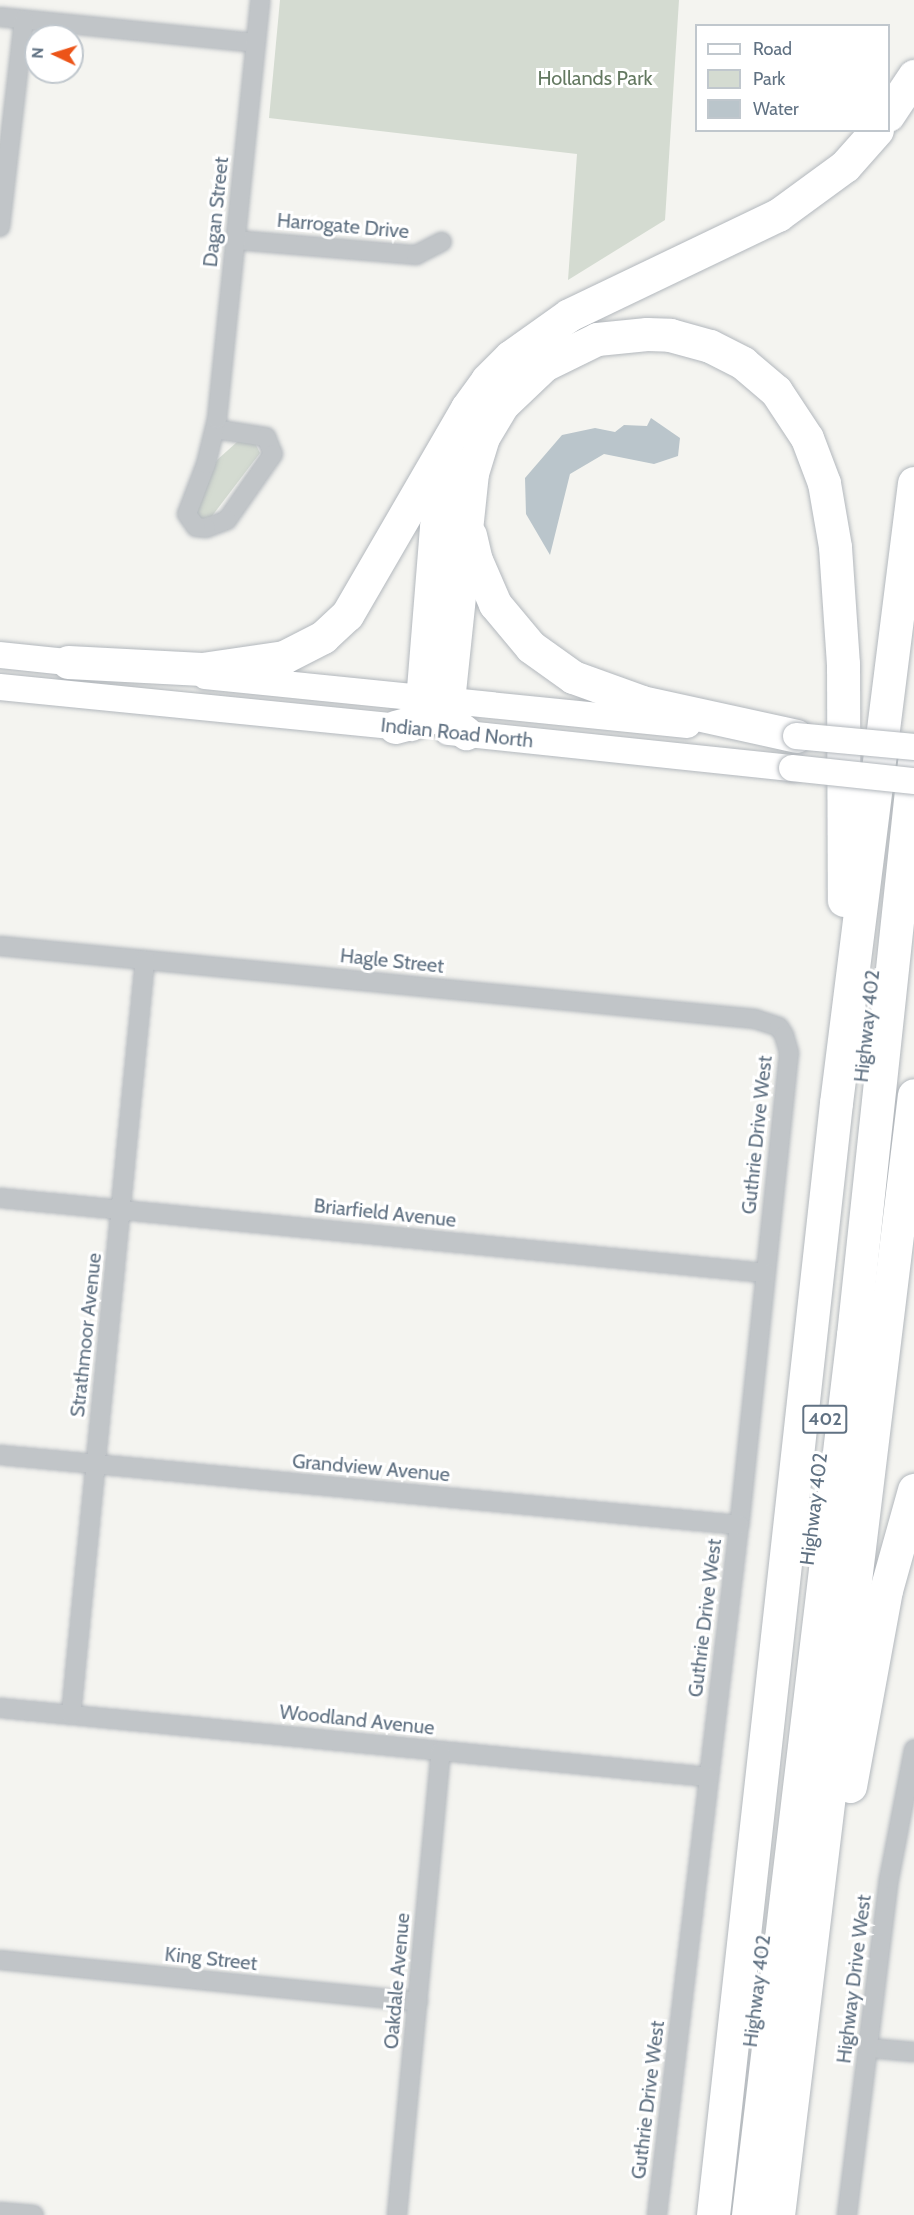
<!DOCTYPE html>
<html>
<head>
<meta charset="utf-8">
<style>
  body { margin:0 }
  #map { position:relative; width:914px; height:2215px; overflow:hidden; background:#f4f4f0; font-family:Cabin,sans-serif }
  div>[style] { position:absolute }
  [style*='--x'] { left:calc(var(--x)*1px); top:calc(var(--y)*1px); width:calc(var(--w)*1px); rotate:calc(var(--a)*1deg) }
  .green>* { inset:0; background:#d4dbd1 }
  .water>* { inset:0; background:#bac5cb }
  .roads { filter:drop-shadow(0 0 2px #b3b8bd) drop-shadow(0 0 2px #b3b8bd) }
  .minor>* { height:18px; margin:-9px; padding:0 9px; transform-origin:9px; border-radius:9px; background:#c1c5c8 }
  .secondary>* { height:26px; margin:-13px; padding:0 13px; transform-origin:13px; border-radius:13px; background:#fff }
  .motorway>* { height:33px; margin:-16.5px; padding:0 16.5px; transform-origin:16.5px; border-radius:16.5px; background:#fff }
  .bridges { filter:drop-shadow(0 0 2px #b3b8bd) drop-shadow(0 0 2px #b3b8bd) }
  .secondary-bridge>* { height:26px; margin:-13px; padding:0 13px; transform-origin:13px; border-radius:13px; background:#fff }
  span { translate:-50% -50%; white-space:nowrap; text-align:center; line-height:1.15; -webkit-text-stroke:6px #fff; paint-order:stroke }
  .shield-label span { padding:2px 4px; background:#fff; border:2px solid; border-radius:4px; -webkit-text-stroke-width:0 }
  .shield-label { font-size:18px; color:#617283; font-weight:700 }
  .park-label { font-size:20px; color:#647961 }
  .street-label { font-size:20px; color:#617283 }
  .legend { position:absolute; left:695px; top:24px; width:195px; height:108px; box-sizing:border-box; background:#fff; border:2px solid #c0c7cd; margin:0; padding:8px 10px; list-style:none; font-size:18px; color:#617283 }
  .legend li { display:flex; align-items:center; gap:12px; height:30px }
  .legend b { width:30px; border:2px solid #c0c7cd }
  .north { position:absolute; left:24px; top:24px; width:60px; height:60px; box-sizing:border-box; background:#fff; border:2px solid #c0c7cd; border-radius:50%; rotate:274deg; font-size:16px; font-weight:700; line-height:24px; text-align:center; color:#617283 }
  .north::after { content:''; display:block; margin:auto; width:21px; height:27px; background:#ec5418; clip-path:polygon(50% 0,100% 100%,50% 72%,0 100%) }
</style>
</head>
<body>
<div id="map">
  <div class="green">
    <i style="clip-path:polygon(280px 0,679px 0,665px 220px,568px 280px,577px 154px,269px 118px)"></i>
    <i style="clip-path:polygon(237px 442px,255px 443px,260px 453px,212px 516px,202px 519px,196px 514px,196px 506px,217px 460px)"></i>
  </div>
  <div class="water">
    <i style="clip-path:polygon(651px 418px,680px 438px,678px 456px,654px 464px,604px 454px,570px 474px,550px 555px,526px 514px,525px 478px,562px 435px,595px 428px,615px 432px,624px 425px,647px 426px)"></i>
  </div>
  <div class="roads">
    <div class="minor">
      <i style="--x:0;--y:17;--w:257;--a:5.8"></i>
      <i style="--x:0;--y:227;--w:208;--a:-83.4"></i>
      <i style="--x:236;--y:240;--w:181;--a:4.8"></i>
      <i style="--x:416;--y:255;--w:29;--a:-27"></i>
      <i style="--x:215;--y:429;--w:52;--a:8.9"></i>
      <i style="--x:266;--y:437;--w:18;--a:68"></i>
      <i style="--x:273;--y:454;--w:80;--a:124.9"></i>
      <i style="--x:227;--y:520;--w:22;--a:159"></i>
      <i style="--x:206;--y:528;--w:10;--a:-174"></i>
      <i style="--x:196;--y:527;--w:16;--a:-125"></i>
      <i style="--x:187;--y:514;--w:53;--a:-69.2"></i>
      <i style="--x:206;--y:464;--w:46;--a:-76.3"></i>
      <i style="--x:217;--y:419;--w:421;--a:-84.1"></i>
      <i style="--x:0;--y:946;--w:759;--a:5.52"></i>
      <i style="--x:755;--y:1019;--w:25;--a:18"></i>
      <i style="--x:779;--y:1027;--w:9;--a:58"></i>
      <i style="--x:784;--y:1035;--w:19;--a:74"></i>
      <i style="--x:789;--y:1053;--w:475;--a:96"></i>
      <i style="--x:739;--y:1525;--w:695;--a:96.78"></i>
      <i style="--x:0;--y:1198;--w:769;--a:5.6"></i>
      <i style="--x:0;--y:1455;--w:742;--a:5.41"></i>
      <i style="--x:0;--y:1708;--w:712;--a:5.56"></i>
      <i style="--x:71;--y:1715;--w:759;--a:-84.4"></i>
      <i style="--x:0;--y:1960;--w:420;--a:5.7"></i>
      <i style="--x:869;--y:2048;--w:45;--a:5.1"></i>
      <i style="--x:0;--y:2212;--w:34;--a:5"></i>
      <i style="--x:397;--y:2215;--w:466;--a:-84.6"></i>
      <i style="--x:847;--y:2215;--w:339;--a:-82.9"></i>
      <i style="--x:889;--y:1879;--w:132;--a:-79.1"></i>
    </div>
    <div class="secondary">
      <i style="--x:0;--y:655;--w:85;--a:6"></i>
      <i style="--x:205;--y:676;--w:485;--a:5.8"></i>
      <i style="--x:0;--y:687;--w:414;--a:5.7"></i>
      <i style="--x:448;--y:732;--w:346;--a:6"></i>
    </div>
    <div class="motorway">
      <i style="--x:888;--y:115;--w:47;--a:-56.3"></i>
      <i style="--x:448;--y:457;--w:71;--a:99.7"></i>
      <i style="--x:436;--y:527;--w:162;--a:94.6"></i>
      <i style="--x:423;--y:688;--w:18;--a:68"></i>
      <i style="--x:430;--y:705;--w:46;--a:37.9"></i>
      <i style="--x:470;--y:535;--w:26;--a:77"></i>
      <i style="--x:476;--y:560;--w:48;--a:66.6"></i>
      <i style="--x:495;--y:604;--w:56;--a:50.1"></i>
      <i style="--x:531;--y:647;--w:52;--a:35.5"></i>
      <i style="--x:573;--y:677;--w:73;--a:19.9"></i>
      <i style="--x:642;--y:702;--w:158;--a:12.4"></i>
      <i style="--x:68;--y:662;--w:134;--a:3"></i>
      <i style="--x:202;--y:669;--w:83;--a:-8.3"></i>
      <i style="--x:284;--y:657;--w:44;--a:-27.1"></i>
      <i style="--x:323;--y:637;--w:33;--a:-43"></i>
      <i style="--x:347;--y:615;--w:239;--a:-59.9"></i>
      <i style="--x:467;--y:408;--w:34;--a:-54"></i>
      <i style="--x:487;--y:380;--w:33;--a:-45"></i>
      <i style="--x:510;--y:357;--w:72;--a:-35.4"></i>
      <i style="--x:569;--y:315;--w:232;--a:-25.6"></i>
      <i style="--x:778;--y:215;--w:83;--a:-36.2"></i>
      <i style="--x:845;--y:166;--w:48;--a:-48.4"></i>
      <i style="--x:395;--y:727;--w:34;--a:-15"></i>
      <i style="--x:428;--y:718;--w:26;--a:-40"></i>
      <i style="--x:448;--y:701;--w:229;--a:-84"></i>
      <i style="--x:472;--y:473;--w:38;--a:-73"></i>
      <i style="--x:483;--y:437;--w:39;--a:-59"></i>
      <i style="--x:503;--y:404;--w:57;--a:-43.6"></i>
      <i style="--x:544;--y:365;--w:59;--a:-26.1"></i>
      <i style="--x:597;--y:339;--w:50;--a:-5.7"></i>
      <i style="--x:647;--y:334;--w:23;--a:2"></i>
      <i style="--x:670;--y:335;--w:41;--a:15.4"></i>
      <i style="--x:710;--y:346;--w:37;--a:27"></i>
      <i style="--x:743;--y:363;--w:43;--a:40.3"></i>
      <i style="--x:776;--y:391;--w:56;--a:56.6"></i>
      <i style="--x:807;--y:438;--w:48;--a:69.3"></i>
      <i style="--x:824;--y:483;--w:65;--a:80.2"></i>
      <i style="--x:835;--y:547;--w:117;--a:86.1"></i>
      <i style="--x:843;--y:664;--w:236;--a:89.8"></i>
      <i style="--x:850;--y:1786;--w:199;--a:-79.6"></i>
      <i style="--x:886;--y:1590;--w:104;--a:-74.4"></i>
      <i style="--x:713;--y:2215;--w:1119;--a:-83.69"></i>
      <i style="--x:836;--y:1103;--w:625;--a:-82.83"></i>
      <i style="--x:748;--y:2215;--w:886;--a:-83.2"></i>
      <i style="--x:853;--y:1335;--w:576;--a:-83.92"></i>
      <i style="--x:778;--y:2215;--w:1128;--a:-83.08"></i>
    </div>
  </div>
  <div class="bridges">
    <div class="secondary-bridge">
      <i style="--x:796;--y:736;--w:119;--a:5.3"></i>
      <i style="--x:792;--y:768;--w:123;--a:6.1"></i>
    </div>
  </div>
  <div class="shield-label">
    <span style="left:825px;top:1419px">402</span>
  </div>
  <div class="park-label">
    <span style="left:595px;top:78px">Hollands Park</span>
  </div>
  <div class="street-label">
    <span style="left:216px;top:212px;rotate:-84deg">Dagan Street</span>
    <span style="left:343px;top:226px;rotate:5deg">Harrogate Drive</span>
    <span style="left:457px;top:733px;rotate:6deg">Indian Road North</span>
    <span style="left:392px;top:961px;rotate:6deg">Hagle Street</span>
    <span style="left:867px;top:1026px;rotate:-84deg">Highway 402</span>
    <span style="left:757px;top:1135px;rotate:-84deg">Guthrie Drive West</span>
    <span style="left:385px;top:1213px;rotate:6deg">Briarfield Avenue</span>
    <span style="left:86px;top:1335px;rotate:-84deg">Strathmoor Avenue</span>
    <span style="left:371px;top:1468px;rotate:5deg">Grandview Avenue</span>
    <span style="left:814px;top:1509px;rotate:-83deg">Highway 402</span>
    <span style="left:705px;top:1618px;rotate:-83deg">Guthrie Drive West</span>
    <span style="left:357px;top:1720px;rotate:6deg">Woodland Avenue</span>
    <span style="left:211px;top:1959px;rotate:6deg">King Street</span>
    <span style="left:854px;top:1979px;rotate:-83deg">Highway Drive West</span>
    <span style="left:397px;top:1981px;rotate:-85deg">Oakdale Avenue</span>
    <span style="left:757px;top:1991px;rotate:-83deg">Highway 402</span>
    <span style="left:648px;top:2100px;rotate:-83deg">Guthrie Drive West</span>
  </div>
  <ul class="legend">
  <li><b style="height:8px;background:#fff"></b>Road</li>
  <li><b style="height:16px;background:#d4dbd1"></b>Park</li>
  <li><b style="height:16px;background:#bac5cb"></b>Water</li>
  </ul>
  <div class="north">N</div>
</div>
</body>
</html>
